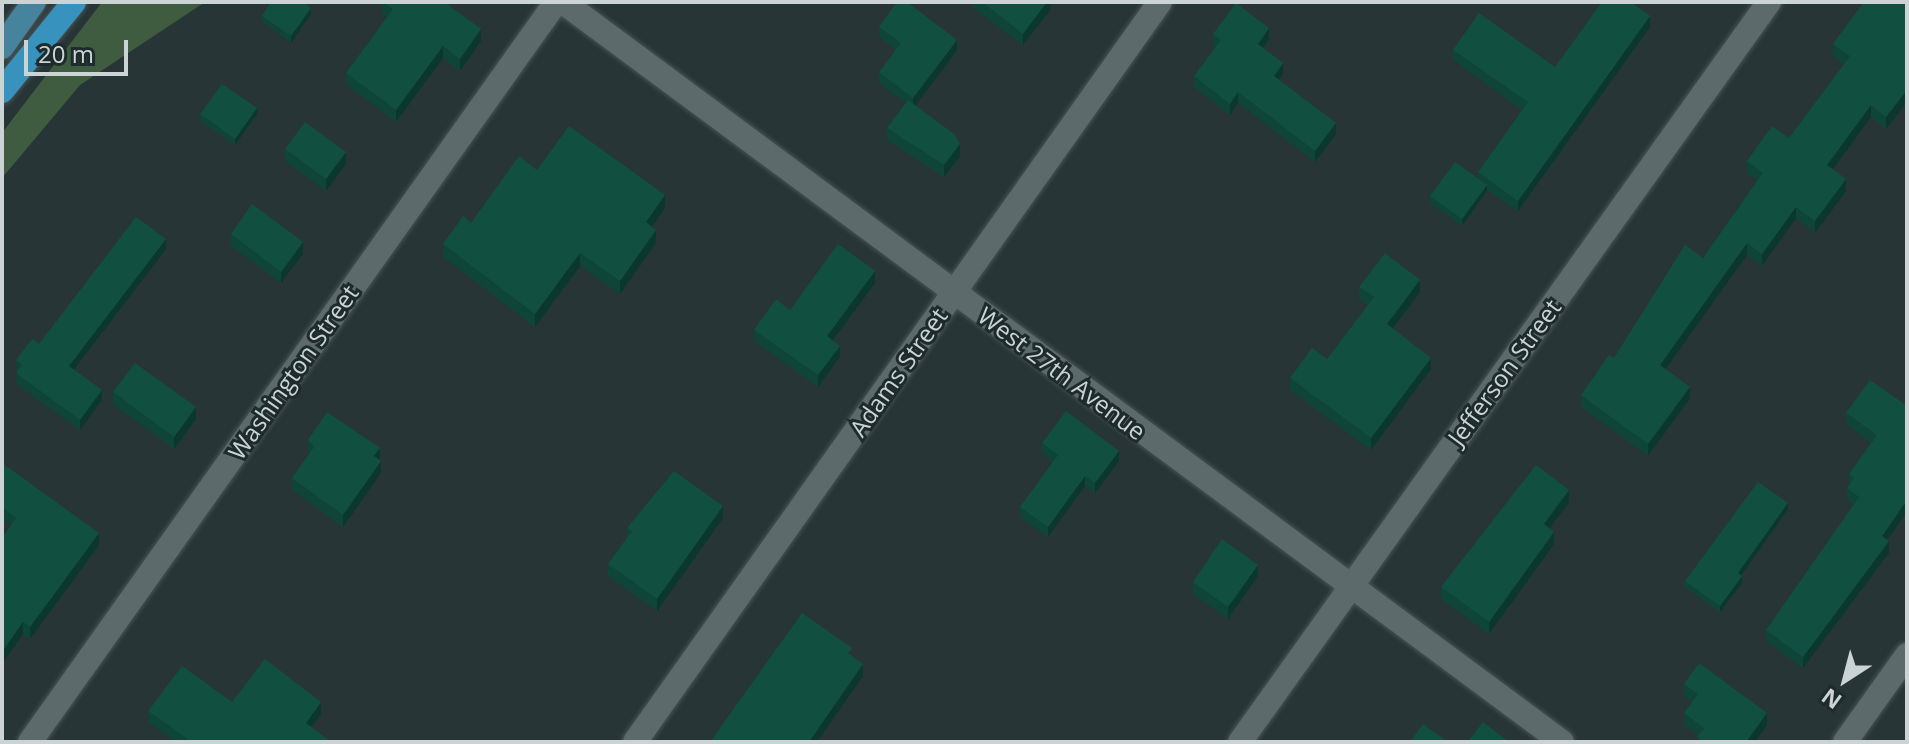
<!DOCTYPE html>
<html>
<head>
<meta charset="utf-8">
<style>
  body { margin:0 }
  #map { position:relative; width:1909px; height:744px; overflow:hidden; background:#283536; font-family:"Open Sans",sans-serif }
  div>[style] { position:absolute }
  [style*='--x'] { left:calc(var(--x)*1px); top:calc(var(--y)*1px); width:calc(var(--w)*1px); rotate:calc(var(--a)*1deg) }
  .green>* { inset:0; background:#3f5c40 }
  .roads { filter:drop-shadow(0 0 2px #485354) drop-shadow(0 0 2px #485354) }
  .minor>* { height:24px; margin:-12px; padding:0 12px; transform-origin:12px; border-radius:12px; background:#5c6a6b }
  .primary>* { height:24px; margin:-12px; padding:0 12px; transform-origin:12px; border-radius:12px; background:#46839d }
  .motorway>* { height:24px; margin:-12px; padding:0 12px; transform-origin:12px; border-radius:12px; background:#3793be }
  .wall>* { inset:0; background:#0f4438 }
  .shaded-wall>* { inset:0; background:#0c372e }
  .building>* { inset:0; background:#114f41 }
  span { translate:-50% -50%; white-space:nowrap; text-align:center; line-height:1.15; -webkit-text-stroke:6px #1e2b2c; paint-order:stroke }
  .street-label { font-size:24px; color:#cbd3d4 }
  .frame { position:absolute; inset:0; border:4px solid #cbd3d4; pointer-events:none }
  .north { position:absolute; left:1805px; top:640px; width:80px; height:80px; -webkit-text-stroke:6px #1e2b2c; paint-order:stroke; rotate:216deg; font-size:22px; font-weight:700; line-height:32px; text-align:center; color:#cbd3d4 }
  .north::after { content:''; display:block; margin:auto; width:28px; height:36px; background:#cbd3d4; clip-path:polygon(50% 0,100% 100%,50% 72%,0 100%) }
  .scale { position:absolute; left:24px; top:40px; width:104px; height:36px; box-sizing:border-box; border:4px solid #cbd3d4; border-top:0; padding-left:10px; font-size:24px; line-height:28px; white-space:nowrap; color:#cbd3d4; -webkit-text-stroke:6px #1e2b2c; paint-order:stroke }
</style>
</head>
<body>
<div id="map">
  <div class="green">
    <i style="clip-path:polygon(102px 2px,205px 2px,80px 85px,2px 178px,2px 133px)"></i>
  </div>
  <div class="roads">
    <div class="minor">
      <i style="--x:563;--y:2;--w:1243;--a:36.53"></i>
      <i style="--x:30;--y:742;--w:908;--a:-54.59"></i>
      <i style="--x:635;--y:742;--w:907;--a:-54.65"></i>
      <i style="--x:1240;--y:742;--w:910;--a:-54.44"></i>
      <i style="--x:1845;--y:742;--w:107;--a:-54.5"></i>
    </div>
    <div class="primary">
      <i style="--x:2;--y:47;--w:55;--a:-54.6"></i>
    </div>
    <div class="motorway">
      <i style="--x:2;--y:91;--w:114;--a:-51"></i>
    </div>
  </div>
  <div class="wall">
    <i style="clip-path:polygon(382px 2px,444px 2px,481px 41px,460px 71px,443px 58px,396px 122px,346px 84px,346px 73px,387px 17px,382px 13px)"></i>
    <i style="clip-path:polygon(973px 2px,1051px 2px,1051px 9px,1023px 45px,973px 8px)"></i>
    <i style="clip-path:polygon(1907px 2px,1886px 129px,1871px 117px,1832px 169px,1846px 191px,1815px 233px,1796px 218px,1762px 266px,1747px 255px,1665px 369px,1690px 398px,1648px 456px,1581px 407px,1581px 395px,1703px 258px,1757px 180px,1747px 173px,1747px 161px,1789px 138px,1844px 64px,1833px 56px,1833px 44px)"></i>
    <i style="clip-path:polygon(311px 14px,291px 43px,262px 22px,262px 16px)"></i>
    <i style="clip-path:polygon(879px 27px,957px 50px,915px 106px,960px 156px,944px 177px,887px 140px,887px 128px,906px 103px,879px 83px,879px 72px,896px 50px,879px 37px)"></i>
    <i style="clip-path:polygon(1650px 27px,1518px 211px,1487px 190px,1462px 226px,1430px 203px,1430px 196px,1478px 178px,1478px 172px,1522px 110px,1453px 60px,1453px 50px,1555px 67px)"></i>
    <i style="clip-path:polygon(1213px 34px,1269px 39px,1263px 48px,1283px 74px,1279px 80px,1336px 134px,1315px 162px,1238px 103px,1230px 115px,1194px 87px,1194px 76px,1216px 47px,1213px 44px)"></i>
    <i style="clip-path:polygon(200px 114px,257px 114px,235px 145px,200px 121px)"></i>
    <i style="clip-path:polygon(285px 149px,346px 164px,326px 191px,285px 161px)"></i>
    <i style="clip-path:polygon(537px 170px,665px 208px,652px 226px,656px 243px,620px 294px,580px 266px,535px 327px,443px 257px,443px 244px)"></i>
    <i style="clip-path:polygon(231px 234px,303px 254px,281px 283px,231px 246px)"></i>
    <i style="clip-path:polygon(166px 249px,74px 369px,102px 400px,80px 430px,16px 384px,17px 371px,16px 360px)"></i>
    <i style="clip-path:polygon(875px 283px,833px 340px,840px 357px,818px 387px,754px 341px,754px 330px,790px 310px)"></i>
    <i style="clip-path:polygon(1359px 287px,1420px 292px,1393px 329px,1431px 369px,1371px 450px,1290px 390px,1290px 378px,1327px 359px,1368px 305px,1359px 299px)"></i>
    <i style="clip-path:polygon(113px 392px,196px 419px,174px 449px,113px 404px)"></i>
    <i style="clip-path:polygon(1907px 406px,1907px 512px,1887px 540px,1889px 553px,1803px 668px,1766px 641px,1766px 630px,1854px 505px,1847px 500px,1847px 488px,1849px 485px,1849px 474px,1871px 443px,1846px 424px,1846px 413px)"></i>
    <i style="clip-path:polygon(308px 440px,380px 460px,381px 473px,343px 527px,292px 490px,292px 478px,309px 454px,308px 452px)"></i>
    <i style="clip-path:polygon(1042px 443px,1119px 461px,1095px 493px,1085px 486px,1048px 537px,1020px 517px,1020px 507px,1053px 462px,1042px 453px)"></i>
    <i style="clip-path:polygon(2px 463px,99px 545px,30px 639px,23px 634px,11px 525px,2px 519px)"></i>
    <i style="clip-path:polygon(1569px 502px,1549px 529px,1554px 544px,1489px 634px,1441px 599px,1441px 587px)"></i>
    <i style="clip-path:polygon(1788px 509px,1741px 575px,1742px 583px,1720px 612px,1685px 587px,1685px 581px)"></i>
    <i style="clip-path:polygon(723px 518px,657px 611px,608px 576px,608px 564px,627px 537px,627px 528px)"></i>
    <i style="clip-path:polygon(1258px 576px,1228px 619px,1193px 594px,1193px 582px)"></i>
    <i style="clip-path:polygon(1684px 684px,1767px 725px,1755px 742px,1697px 742px,1698px 735px,1684px 725px,1684px 713px,1692px 702px,1684px 696px)"></i>
    <i style="clip-path:polygon(232px 702px,321px 714px,311px 727px,331px 742px,176px 742px,148px 722px,148px 711px)"></i>
  </div>
  <div class="shaded-wall">
    <i style="clip-path:polygon(1047px 2px,1051px 2px,1051px 9px,1023px 45px,1023px 34px)"></i>
    <i style="clip-path:polygon(311px 8px,311px 14px,291px 43px,291px 36px)"></i>
    <i style="clip-path:polygon(1650px 16px,1650px 27px,1518px 211px,1518px 201px)"></i>
    <i style="clip-path:polygon(1269px 28px,1269px 39px,1258px 55px,1258px 44px)"></i>
    <i style="clip-path:polygon(481px 29px,481px 41px,460px 71px,460px 59px)"></i>
    <i style="clip-path:polygon(957px 40px,957px 50px,913px 109px,913px 98px)"></i>
    <i style="clip-path:polygon(443px 46px,443px 58px,396px 122px,396px 110px)"></i>
    <i style="clip-path:polygon(1283px 63px,1283px 74px,1274px 87px,1274px 76px)"></i>
    <i style="clip-path:polygon(1907px 90px,1907px 102px,1886px 129px,1886px 117px)"></i>
    <i style="clip-path:polygon(1238px 92px,1238px 103px,1230px 115px,1230px 104px)"></i>
    <i style="clip-path:polygon(1871px 105px,1871px 117px,1827px 177px,1827px 165px)"></i>
    <i style="clip-path:polygon(257px 108px,257px 114px,235px 145px,235px 139px)"></i>
    <i style="clip-path:polygon(1336px 123px,1336px 134px,1315px 162px,1315px 151px)"></i>
    <i style="clip-path:polygon(960px 144px,960px 156px,944px 177px,944px 165px)"></i>
    <i style="clip-path:polygon(346px 152px,346px 164px,326px 191px,326px 179px)"></i>
    <i style="clip-path:polygon(1846px 179px,1846px 191px,1815px 233px,1815px 221px)"></i>
    <i style="clip-path:polygon(1487px 185px,1487px 191px,1462px 226px,1462px 219px)"></i>
    <i style="clip-path:polygon(665px 195px,665px 208px,646px 235px,646px 222px)"></i>
    <i style="clip-path:polygon(1796px 207px,1796px 218px,1762px 266px,1762px 254px)"></i>
    <i style="clip-path:polygon(656px 230px,656px 243px,620px 294px,620px 281px)"></i>
    <i style="clip-path:polygon(166px 239px,166px 249px,69px 376px,69px 366px)"></i>
    <i style="clip-path:polygon(303px 242px,303px 254px,281px 283px,281px 272px)"></i>
    <i style="clip-path:polygon(1747px 243px,1747px 255px,1660px 377px,1660px 365px)"></i>
    <i style="clip-path:polygon(580px 253px,580px 266px,535px 327px,535px 314px)"></i>
    <i style="clip-path:polygon(875px 271px,875px 283px,827px 348px,827px 336px)"></i>
    <i style="clip-path:polygon(1420px 280px,1420px 292px,1387px 336px,1387px 324px)"></i>
    <i style="clip-path:polygon(840px 346px,840px 357px,818px 387px,818px 375px)"></i>
    <i style="clip-path:polygon(1431px 358px,1431px 369px,1371px 450px,1371px 438px)"></i>
    <i style="clip-path:polygon(1690px 387px,1690px 398px,1648px 456px,1648px 444px)"></i>
    <i style="clip-path:polygon(102px 390px,102px 400px,80px 430px,80px 420px)"></i>
    <i style="clip-path:polygon(196px 407px,196px 419px,174px 449px,174px 437px)"></i>
    <i style="clip-path:polygon(380px 448px,380px 460px,374px 456px)"></i>
    <i style="clip-path:polygon(1119px 451px,1119px 461px,1095px 493px,1095px 483px)"></i>
    <i style="clip-path:polygon(381px 461px,381px 473px,343px 527px,343px 515px)"></i>
    <i style="clip-path:polygon(1085px 476px,1085px 486px,1048px 537px,1048px 527px)"></i>
    <i style="clip-path:polygon(1569px 490px,1569px 502px,1544px 536px,1544px 524px)"></i>
    <i style="clip-path:polygon(1907px 500px,1907px 512px,1882px 547px,1882px 536px)"></i>
    <i style="clip-path:polygon(1788px 503px,1788px 509px,1738px 580px,1738px 573px)"></i>
    <i style="clip-path:polygon(723px 506px,723px 518px,657px 611px,657px 599px)"></i>
    <i style="clip-path:polygon(1554px 532px,1554px 544px,1489px 634px,1489px 622px)"></i>
    <i style="clip-path:polygon(99px 533px,99px 545px,30px 639px,30px 627px)"></i>
    <i style="clip-path:polygon(1889px 541px,1889px 553px,1803px 668px,1803px 657px)"></i>
    <i style="clip-path:polygon(1258px 565px,1258px 576px,1228px 619px,1228px 607px)"></i>
    <i style="clip-path:polygon(1742px 576px,1742px 583px,1720px 612px,1720px 606px)"></i>
    <i style="clip-path:polygon(23px 622px,23px 634px,2px 664px,2px 652px)"></i>
    <i style="clip-path:polygon(863px 664px,863px 676px,817px 742px,809px 742px)"></i>
    <i style="clip-path:polygon(321px 702px,321px 714px,306px 734px,306px 723px)"></i>
    <i style="clip-path:polygon(1767px 713px,1767px 725px,1755px 742px,1746px 742px)"></i>
  </div>
  <div class="building">
    <i style="clip-path:polygon(271px 2px,304px 2px,311px 8px,291px 36px,262px 16px)"></i>
    <i style="clip-path:polygon(383px 2px,444px 2px,481px 29px,460px 59px,443px 46px,396px 110px,346px 73px,393px 9px)"></i>
    <i style="clip-path:polygon(897px 2px,907px 2px,957px 40px,913px 98px,879px 72px,901px 43px,879px 27px)"></i>
    <i style="clip-path:polygon(982px 2px,1047px 2px,1023px 34px)"></i>
    <i style="clip-path:polygon(1602px 2px,1631px 2px,1650px 16px,1518px 201px,1478px 172px,1528px 102px,1453px 50px,1479px 13px,1555px 67px)"></i>
    <i style="clip-path:polygon(1864px 2px,1907px 2px,1907px 90px,1886px 117px,1871px 105px,1827px 165px,1846px 179px,1815px 221px,1796px 207px,1762px 254px,1747px 243px,1660px 365px,1690px 387px,1648px 444px,1581px 395px,1609px 355px,1614px 358px,1685px 245px,1703px 258px,1763px 173px,1747px 161px,1772px 126px,1789px 138px,1850px 56px,1833px 44px)"></i>
    <i style="clip-path:polygon(1236px 3px,1269px 28px,1258px 44px,1283px 63px,1274px 76px,1336px 123px,1315px 151px,1238px 92px,1230px 104px,1194px 76px,1221px 40px,1213px 34px)"></i>
    <i style="clip-path:polygon(222px 84px,257px 108px,235px 139px,200px 114px)"></i>
    <i style="clip-path:polygon(908px 100px,954px 134px,960px 144px,944px 165px,887px 128px)"></i>
    <i style="clip-path:polygon(305px 122px,346px 152px,326px 179px,285px 149px)"></i>
    <i style="clip-path:polygon(569px 126px,665px 195px,646px 222px,656px 230px,620px 281px,580px 253px,535px 314px,443px 244px,463px 216px,471px 223px,519px 156px,537px 170px)"></i>
    <i style="clip-path:polygon(1455px 162px,1487px 185px,1462px 219px,1430px 196px)"></i>
    <i style="clip-path:polygon(252px 204px,303px 242px,281px 272px,231px 234px)"></i>
    <i style="clip-path:polygon(136px 217px,166px 239px,69px 366px,102px 390px,80px 420px,16px 373px,22px 365px,16px 360px,32px 339px,39px 344px)"></i>
    <i style="clip-path:polygon(838px 244px,875px 271px,827px 336px,840px 346px,818px 375px,754px 330px,776px 299px,790px 310px)"></i>
    <i style="clip-path:polygon(1385px 253px,1420px 280px,1387px 324px,1431px 358px,1371px 438px,1290px 378px,1312px 348px,1327px 359px,1374px 297px,1359px 287px)"></i>
    <i style="clip-path:polygon(135px 363px,196px 407px,174px 437px,113px 392px)"></i>
    <i style="clip-path:polygon(1870px 380px,1907px 406px,1907px 500px,1882px 536px,1889px 541px,1803px 657px,1766px 630px,1859px 497px,1847px 488px,1854px 478px,1849px 474px,1877px 435px,1846px 413px)"></i>
    <i style="clip-path:polygon(1066px 411px,1119px 451px,1095px 483px,1085px 476px,1048px 527px,1020px 507px,1058px 455px,1042px 443px)"></i>
    <i style="clip-path:polygon(327px 412px,380px 448px,374px 456px,381px 461px,343px 515px,292px 478px,314px 447px,308px 440px)"></i>
    <i style="clip-path:polygon(2px 463px,99px 533px,30px 627px,23px 622px,2px 652px,2px 538px,16px 518px,2px 507px)"></i>
    <i style="clip-path:polygon(1536px 465px,1569px 490px,1544px 524px,1554px 532px,1489px 622px,1441px 587px)"></i>
    <i style="clip-path:polygon(674px 471px,723px 506px,657px 599px,608px 564px,632px 531px,627px 528px)"></i>
    <i style="clip-path:polygon(1758px 482px,1788px 503px,1738px 573px,1742px 576px,1720px 606px,1685px 581px)"></i>
    <i style="clip-path:polygon(1222px 539px,1258px 565px,1228px 607px,1193px 582px)"></i>
    <i style="clip-path:polygon(802px 613px,852px 648px,848px 653px,863px 664px,809px 742px,710px 742px)"></i>
    <i style="clip-path:polygon(265px 659px,321px 702px,306px 723px,331px 742px,192px 742px,148px 711px,182px 666px,232px 702px)"></i>
    <i style="clip-path:polygon(1699px 663px,1767px 713px,1746px 742px,1703px 742px,1697px 737px,1704px 728px,1684px 713px,1698px 694px,1684px 684px)"></i>
    <i style="clip-path:polygon(1483px 722px,1509px 742px,1468px 742px)"></i>
    <i style="clip-path:polygon(1423px 724px,1448px 742px,1410px 742px)"></i>
  </div>
  <div class="street-label">
    <span style="left:293px;top:372px;rotate:-55deg">Washington Street</span>
    <span style="left:898px;top:372px;rotate:-55deg">Adams Street</span>
    <span style="left:1504px;top:372px;rotate:-54deg">Jefferson Street</span>
    <span style="left:1062px;top:373px;rotate:37deg">West 27th Avenue</span>
  </div>
  <div class="frame"></div>
  <div class="north">N</div>
  <div class="scale">20 m</div>
</div>
</body>
</html>
